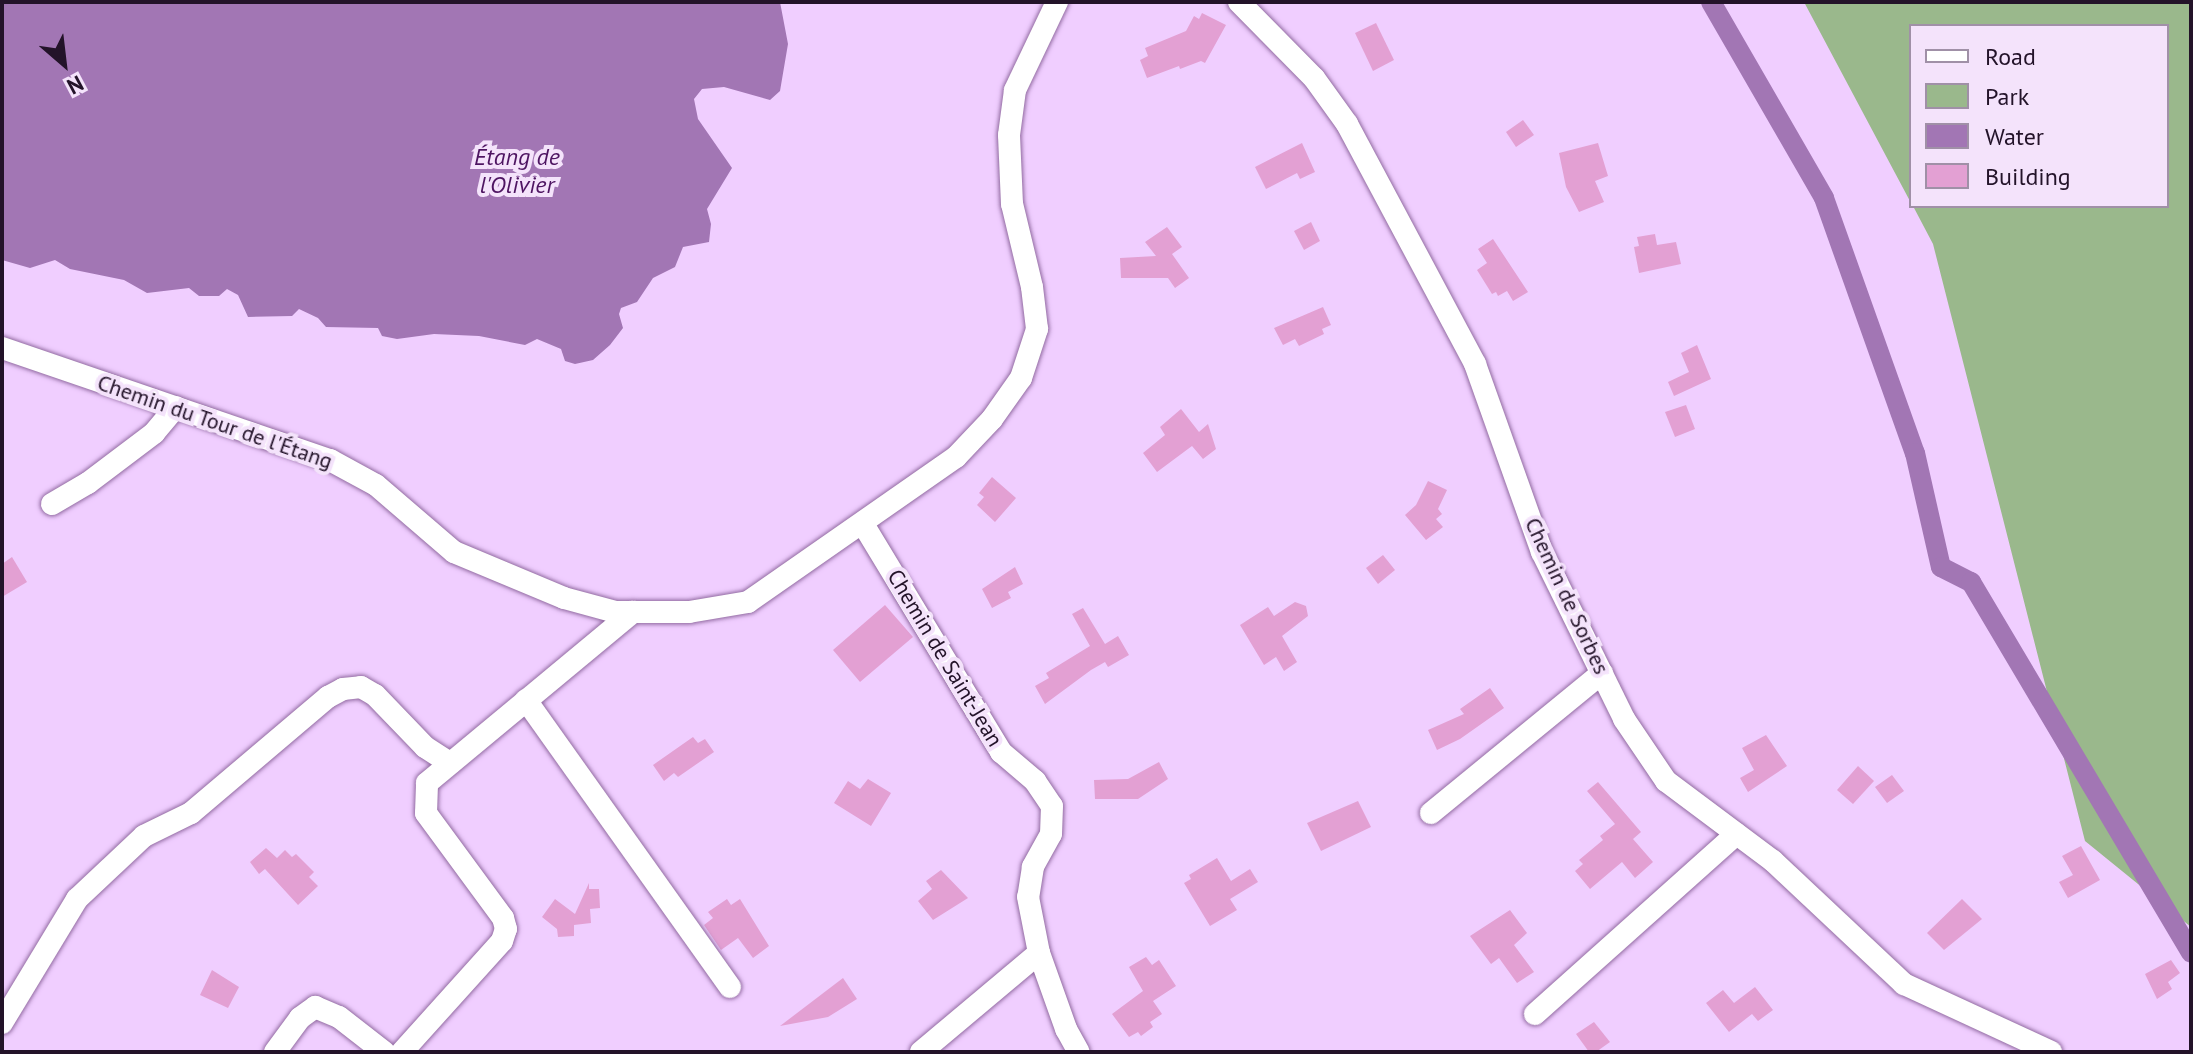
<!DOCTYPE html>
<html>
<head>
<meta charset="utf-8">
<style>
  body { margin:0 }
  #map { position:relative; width:2193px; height:1054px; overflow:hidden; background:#f0ceff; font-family:"PT Sans",sans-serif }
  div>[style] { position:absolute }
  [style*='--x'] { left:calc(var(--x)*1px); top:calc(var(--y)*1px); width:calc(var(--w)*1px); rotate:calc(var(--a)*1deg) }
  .green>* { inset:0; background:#9ab88c }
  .water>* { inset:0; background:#a276b4 }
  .canal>* { height:20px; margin:-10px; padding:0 10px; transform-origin:10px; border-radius:10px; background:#a276b4 }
  .building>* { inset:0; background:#e3a0d3 }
  .roads { filter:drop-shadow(0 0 2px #926ba2) drop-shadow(0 0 2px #926ba2) }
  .minor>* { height:22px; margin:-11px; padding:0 11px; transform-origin:11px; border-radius:11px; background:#fff }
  span { translate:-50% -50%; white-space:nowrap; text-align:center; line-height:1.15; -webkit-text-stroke:8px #f4e3fb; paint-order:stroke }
  .street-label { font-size:22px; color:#231329 }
  .water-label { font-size:24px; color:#4e1562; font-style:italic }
  .frame { position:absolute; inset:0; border:4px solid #231329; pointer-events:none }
  .legend { position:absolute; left:1909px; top:24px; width:260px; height:184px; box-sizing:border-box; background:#f4e3fb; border:2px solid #a090a7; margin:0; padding:10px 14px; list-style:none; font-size:24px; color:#231329 }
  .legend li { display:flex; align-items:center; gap:16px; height:40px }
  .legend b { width:40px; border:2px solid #a090a7 }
  .north { position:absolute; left:24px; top:24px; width:80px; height:80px; -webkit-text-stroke:6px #f4e3fb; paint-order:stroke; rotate:152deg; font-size:22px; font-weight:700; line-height:32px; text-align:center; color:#231329 }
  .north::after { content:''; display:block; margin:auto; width:28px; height:36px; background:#231329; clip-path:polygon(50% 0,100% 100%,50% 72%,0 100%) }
</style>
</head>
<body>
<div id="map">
  <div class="green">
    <i style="clip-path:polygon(1804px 2px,2191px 2px,2191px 927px,2085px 841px,1933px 244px,1913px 206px,2167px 206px,2167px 26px,1911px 26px,1911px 203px)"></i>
  </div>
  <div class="water">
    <i style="clip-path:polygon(2px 2px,780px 2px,788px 44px,780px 91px,770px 100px,724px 87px,702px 89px,694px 99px,698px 119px,732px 168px,707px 209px,711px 224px,709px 242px,683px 247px,675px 267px,653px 278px,637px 302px,621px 308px,619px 314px,623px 328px,610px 345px,593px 360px,575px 364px,565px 361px,561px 349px,537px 339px,525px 345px,479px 336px,434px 334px,397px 339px,382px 336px,378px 328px,326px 327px,318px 318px,299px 309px,292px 316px,248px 317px,238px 295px,227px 289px,219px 296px,199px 296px,189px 288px,147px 293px,124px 280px,70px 269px,55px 260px,30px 268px,2px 260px)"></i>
  </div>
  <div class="canal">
    <i style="--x:1711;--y:2;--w:226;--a:60"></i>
    <i style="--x:1824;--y:198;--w:271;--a:70.4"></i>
    <i style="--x:1915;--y:453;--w:117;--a:77.2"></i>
    <i style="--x:1941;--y:567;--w:34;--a:27"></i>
    <i style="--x:1971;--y:582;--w:431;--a:59.3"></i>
  </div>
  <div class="building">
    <i style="clip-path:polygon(1202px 13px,1226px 25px,1205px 63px,1201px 61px,1180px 69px,1179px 66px,1147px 78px,1140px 60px,1148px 56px,1145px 48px,1186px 31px,1194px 16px,1199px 19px)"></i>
    <i style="clip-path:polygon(1376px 23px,1394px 60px,1373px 71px,1355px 33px)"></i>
    <i style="clip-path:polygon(1523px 120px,1534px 135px,1516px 147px,1506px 132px)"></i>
    <i style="clip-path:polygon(1302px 143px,1315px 172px,1300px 179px,1297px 173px,1266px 189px,1255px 167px)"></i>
    <i style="clip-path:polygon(1598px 143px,1608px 176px,1595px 181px,1604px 202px,1579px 212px,1566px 187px,1559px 153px)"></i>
    <i style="clip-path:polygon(1311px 222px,1320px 241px,1304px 250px,1294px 231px)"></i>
    <i style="clip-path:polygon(1167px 227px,1182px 247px,1172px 254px,1189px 278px,1175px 288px,1168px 278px,1121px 278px,1120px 258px,1156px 256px,1145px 242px)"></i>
    <i style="clip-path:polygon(1655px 234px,1657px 245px,1676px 242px,1681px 264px,1639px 273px,1634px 247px,1639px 246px,1637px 237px)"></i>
    <i style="clip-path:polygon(1493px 239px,1528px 292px,1513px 301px,1507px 291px,1498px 296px,1496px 292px,1492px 294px,1477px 270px,1487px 263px,1478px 249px)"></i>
    <i style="clip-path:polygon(1323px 307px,1331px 325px,1322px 329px,1324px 334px,1299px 346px,1295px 339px,1283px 345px,1274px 328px)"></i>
    <i style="clip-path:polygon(1697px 345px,1711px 379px,1674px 396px,1668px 382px,1689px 372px,1681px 353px)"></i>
    <i style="clip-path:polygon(1686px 405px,1695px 429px,1675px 437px,1665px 412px)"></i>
    <i style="clip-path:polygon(1181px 409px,1199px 432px,1208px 424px,1216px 449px,1203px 459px,1192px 446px,1157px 472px,1143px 453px,1165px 435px,1160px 427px)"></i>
    <i style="clip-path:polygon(992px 477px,1016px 498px,995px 522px,977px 505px,984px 497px,979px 493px)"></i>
    <i style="clip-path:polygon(1428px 481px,1447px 490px,1438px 509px,1442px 514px,1436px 519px,1443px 527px,1426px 540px,1405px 515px,1416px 505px)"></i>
    <i style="clip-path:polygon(1383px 555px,1395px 570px,1378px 584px,1366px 568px)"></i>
    <i style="clip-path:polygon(12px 557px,27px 582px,2px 597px,2px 564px)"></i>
    <i style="clip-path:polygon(1015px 567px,1023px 584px,1008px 592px,1011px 598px,992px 608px,982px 589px)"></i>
    <i style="clip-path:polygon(1295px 602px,1306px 606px,1308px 616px,1282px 636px,1297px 662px,1284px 671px,1276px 657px,1264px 665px,1240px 625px,1268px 607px,1274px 616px)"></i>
    <i style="clip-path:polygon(885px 605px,913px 637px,860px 682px,833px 650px)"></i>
    <i style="clip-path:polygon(1083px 608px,1105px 644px,1118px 636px,1129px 655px,1108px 667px,1105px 662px,1091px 670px,1045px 704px,1035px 686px,1049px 678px,1046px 673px,1090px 646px,1072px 614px)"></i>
    <i style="clip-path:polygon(1490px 688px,1504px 708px,1460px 739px,1437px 750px,1428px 730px,1464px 714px,1460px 709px)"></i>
    <i style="clip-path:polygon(1766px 735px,1787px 766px,1748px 792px,1740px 778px,1754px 770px,1742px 748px)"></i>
    <i style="clip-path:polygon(693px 737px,698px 743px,705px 739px,714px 752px,678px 777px,674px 773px,664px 781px,653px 765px)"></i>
    <i style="clip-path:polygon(1159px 762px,1168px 779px,1138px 799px,1095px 799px,1094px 780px,1128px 779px)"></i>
    <i style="clip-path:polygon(1858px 766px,1874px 781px,1853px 804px,1837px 790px)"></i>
    <i style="clip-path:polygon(1892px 775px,1904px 791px,1887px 803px,1875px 787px)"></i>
    <i style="clip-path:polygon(868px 779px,891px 793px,871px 826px,834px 803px,848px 781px,860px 789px)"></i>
    <i style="clip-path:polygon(1598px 782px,1641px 832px,1633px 839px,1653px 862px,1635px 878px,1622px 862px,1590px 889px,1575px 871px,1583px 864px,1579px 860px,1603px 840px,1600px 836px,1615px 824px,1587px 791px)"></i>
    <i style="clip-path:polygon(1358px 801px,1371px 827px,1321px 851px,1307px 823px)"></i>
    <i style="clip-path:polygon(2081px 846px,2100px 880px,2068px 898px,2059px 882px,2073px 875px,2062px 856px)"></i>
    <i style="clip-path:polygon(266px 848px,277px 858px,285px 850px,292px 857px,296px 854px,314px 872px,309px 877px,318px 886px,298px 905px,265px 869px,259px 874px,250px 862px)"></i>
    <i style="clip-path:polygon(1217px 858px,1231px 881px,1250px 869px,1258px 882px,1230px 899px,1237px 910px,1210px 926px,1184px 883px,1191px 879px,1189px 875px)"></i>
    <i style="clip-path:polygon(941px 870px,968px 898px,933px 920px,918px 901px,932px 889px,926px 881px)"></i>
    <i style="clip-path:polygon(589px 883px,589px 889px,599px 889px,600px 908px,590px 909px,591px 923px,574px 925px,574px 936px,558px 937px,557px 929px,542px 917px,555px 899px,575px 914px)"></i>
    <i style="clip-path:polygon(727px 899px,731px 905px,740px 899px,769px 946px,753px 958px,738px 938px,721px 950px,704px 925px,713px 918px,708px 912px)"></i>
    <i style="clip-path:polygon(1962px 899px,1982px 919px,1944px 950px,1927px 933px)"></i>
    <i style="clip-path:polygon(1510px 910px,1527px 933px,1514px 945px,1534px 972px,1517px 983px,1499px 958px,1491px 964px,1470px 936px)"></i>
    <i style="clip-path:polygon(1146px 957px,1152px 965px,1159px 960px,1176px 986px,1153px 1001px,1162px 1014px,1150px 1022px,1153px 1027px,1141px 1036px,1138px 1032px,1129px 1037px,1112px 1014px,1143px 991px,1129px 967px)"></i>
    <i style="clip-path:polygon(2171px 960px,2180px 973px,2168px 982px,2172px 989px,2157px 999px,2145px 974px)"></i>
    <i style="clip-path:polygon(212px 970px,239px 987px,228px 1008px,200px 995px)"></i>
    <i style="clip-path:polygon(843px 978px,857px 999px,828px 1017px,780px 1026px)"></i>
    <i style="clip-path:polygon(1755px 987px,1773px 1010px,1758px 1021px,1752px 1014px,1729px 1032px,1706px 1003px,1723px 990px,1734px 1003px)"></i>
    <i style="clip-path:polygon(1594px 1022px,1610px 1042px,1596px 1052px,1589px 1052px,1576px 1034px)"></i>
  </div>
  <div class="roads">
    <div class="minor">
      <i style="--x:1239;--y:2;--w:107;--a:45.4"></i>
      <i style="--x:1314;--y:78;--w:57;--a:54.3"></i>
      <i style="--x:1347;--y:124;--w:272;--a:61.9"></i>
      <i style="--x:1475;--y:364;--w:200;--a:70.4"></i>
      <i style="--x:1542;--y:552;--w:186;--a:63.8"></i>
      <i style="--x:1624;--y:719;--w:75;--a:55.9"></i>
      <i style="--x:1666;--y:781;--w:134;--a:36.8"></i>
      <i style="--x:1773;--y:861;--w:180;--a:43.2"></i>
      <i style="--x:1904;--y:984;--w:162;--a:24.8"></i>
      <i style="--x:2;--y:348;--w:347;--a:18.9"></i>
      <i style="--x:330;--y:460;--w:52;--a:28.5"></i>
      <i style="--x:376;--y:485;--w:103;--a:40.7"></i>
      <i style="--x:454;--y:552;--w:119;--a:22.7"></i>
      <i style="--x:564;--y:598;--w:54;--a:15.1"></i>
      <i style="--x:616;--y:612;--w:73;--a:0"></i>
      <i style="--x:689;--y:612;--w:60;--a:-9.6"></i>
      <i style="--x:748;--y:602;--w:254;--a:-34.9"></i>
      <i style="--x:956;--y:457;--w:52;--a:-46.5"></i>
      <i style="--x:992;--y:419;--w:50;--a:-54.7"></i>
      <i style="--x:1021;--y:378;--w:52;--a:-71.9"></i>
      <i style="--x:1037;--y:329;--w:42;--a:-96.8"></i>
      <i style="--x:1032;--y:287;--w:85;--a:-103.5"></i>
      <i style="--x:1012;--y:204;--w:69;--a:-92.5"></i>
      <i style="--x:1009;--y:135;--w:45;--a:-82.4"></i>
      <i style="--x:1015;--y:90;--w:98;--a:-64.5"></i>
      <i style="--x:52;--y:504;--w:42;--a:-30.3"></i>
      <i style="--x:88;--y:483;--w:83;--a:-37.1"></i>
      <i style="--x:154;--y:433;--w:34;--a:-50"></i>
      <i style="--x:863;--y:524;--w:267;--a:58.8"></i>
      <i style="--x:1001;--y:752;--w:45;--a:40.5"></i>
      <i style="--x:1035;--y:781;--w:30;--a:56"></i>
      <i style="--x:1052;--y:806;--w:28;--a:92"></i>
      <i style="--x:1051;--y:834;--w:38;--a:119"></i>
      <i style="--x:1033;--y:867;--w:30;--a:99"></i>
      <i style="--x:1028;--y:897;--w:57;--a:78.9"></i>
      <i style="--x:1039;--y:953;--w:81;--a:70.4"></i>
      <i style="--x:1066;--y:1029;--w:26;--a:61"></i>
      <i style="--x:526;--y:700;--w:352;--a:54.6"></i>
      <i style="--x:1431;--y:813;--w:221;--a:-39.3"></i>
      <i style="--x:1535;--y:1014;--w:270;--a:-41.8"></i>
      <i style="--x:2;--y:1023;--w:145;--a:-58.8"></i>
      <i style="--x:77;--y:899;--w:92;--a:-43.2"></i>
      <i style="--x:144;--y:836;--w:52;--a:-26.1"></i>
      <i style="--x:191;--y:813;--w:180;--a:-40.3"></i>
      <i style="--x:328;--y:697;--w:17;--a:-28"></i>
      <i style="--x:343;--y:689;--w:18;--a:-6"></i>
      <i style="--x:361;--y:687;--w:16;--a:30"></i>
      <i style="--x:375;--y:695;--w:72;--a:46.1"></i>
      <i style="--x:425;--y:747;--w:30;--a:33"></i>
      <i style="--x:275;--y:1052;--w:42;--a:-53.7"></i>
      <i style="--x:300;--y:1018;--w:19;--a:-36"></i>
      <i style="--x:315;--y:1007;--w:26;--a:23"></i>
      <i style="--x:339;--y:1017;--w:57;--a:37.9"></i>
      <i style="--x:402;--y:1052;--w:149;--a:-48"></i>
      <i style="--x:502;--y:941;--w:13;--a:-72"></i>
      <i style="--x:506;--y:929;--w:11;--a:-105"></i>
      <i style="--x:503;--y:918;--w:130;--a:-126.3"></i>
      <i style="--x:426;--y:813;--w:30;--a:-88"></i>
      <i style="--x:427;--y:783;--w:268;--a:-39.7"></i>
      <i style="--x:921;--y:1052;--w:154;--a:-40"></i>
    </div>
  </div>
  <div class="street-label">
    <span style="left:215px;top:422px;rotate:19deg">Chemin du Tour de l'Étang</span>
    <span style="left:1567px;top:596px;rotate:65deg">Chemin de Sorbes</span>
    <span style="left:945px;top:658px;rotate:59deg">Chemin de Saint-Jean</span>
  </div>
  <div class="water-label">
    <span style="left:517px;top:171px">Étang de<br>l'Olivier</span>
  </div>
  <div class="frame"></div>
  <ul class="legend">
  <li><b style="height:10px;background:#fff"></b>Road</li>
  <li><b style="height:22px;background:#9ab88c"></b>Park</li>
  <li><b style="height:22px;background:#a276b4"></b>Water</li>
  <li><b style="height:22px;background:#e3a0d3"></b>Building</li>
  </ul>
  <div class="north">N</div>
</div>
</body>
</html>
